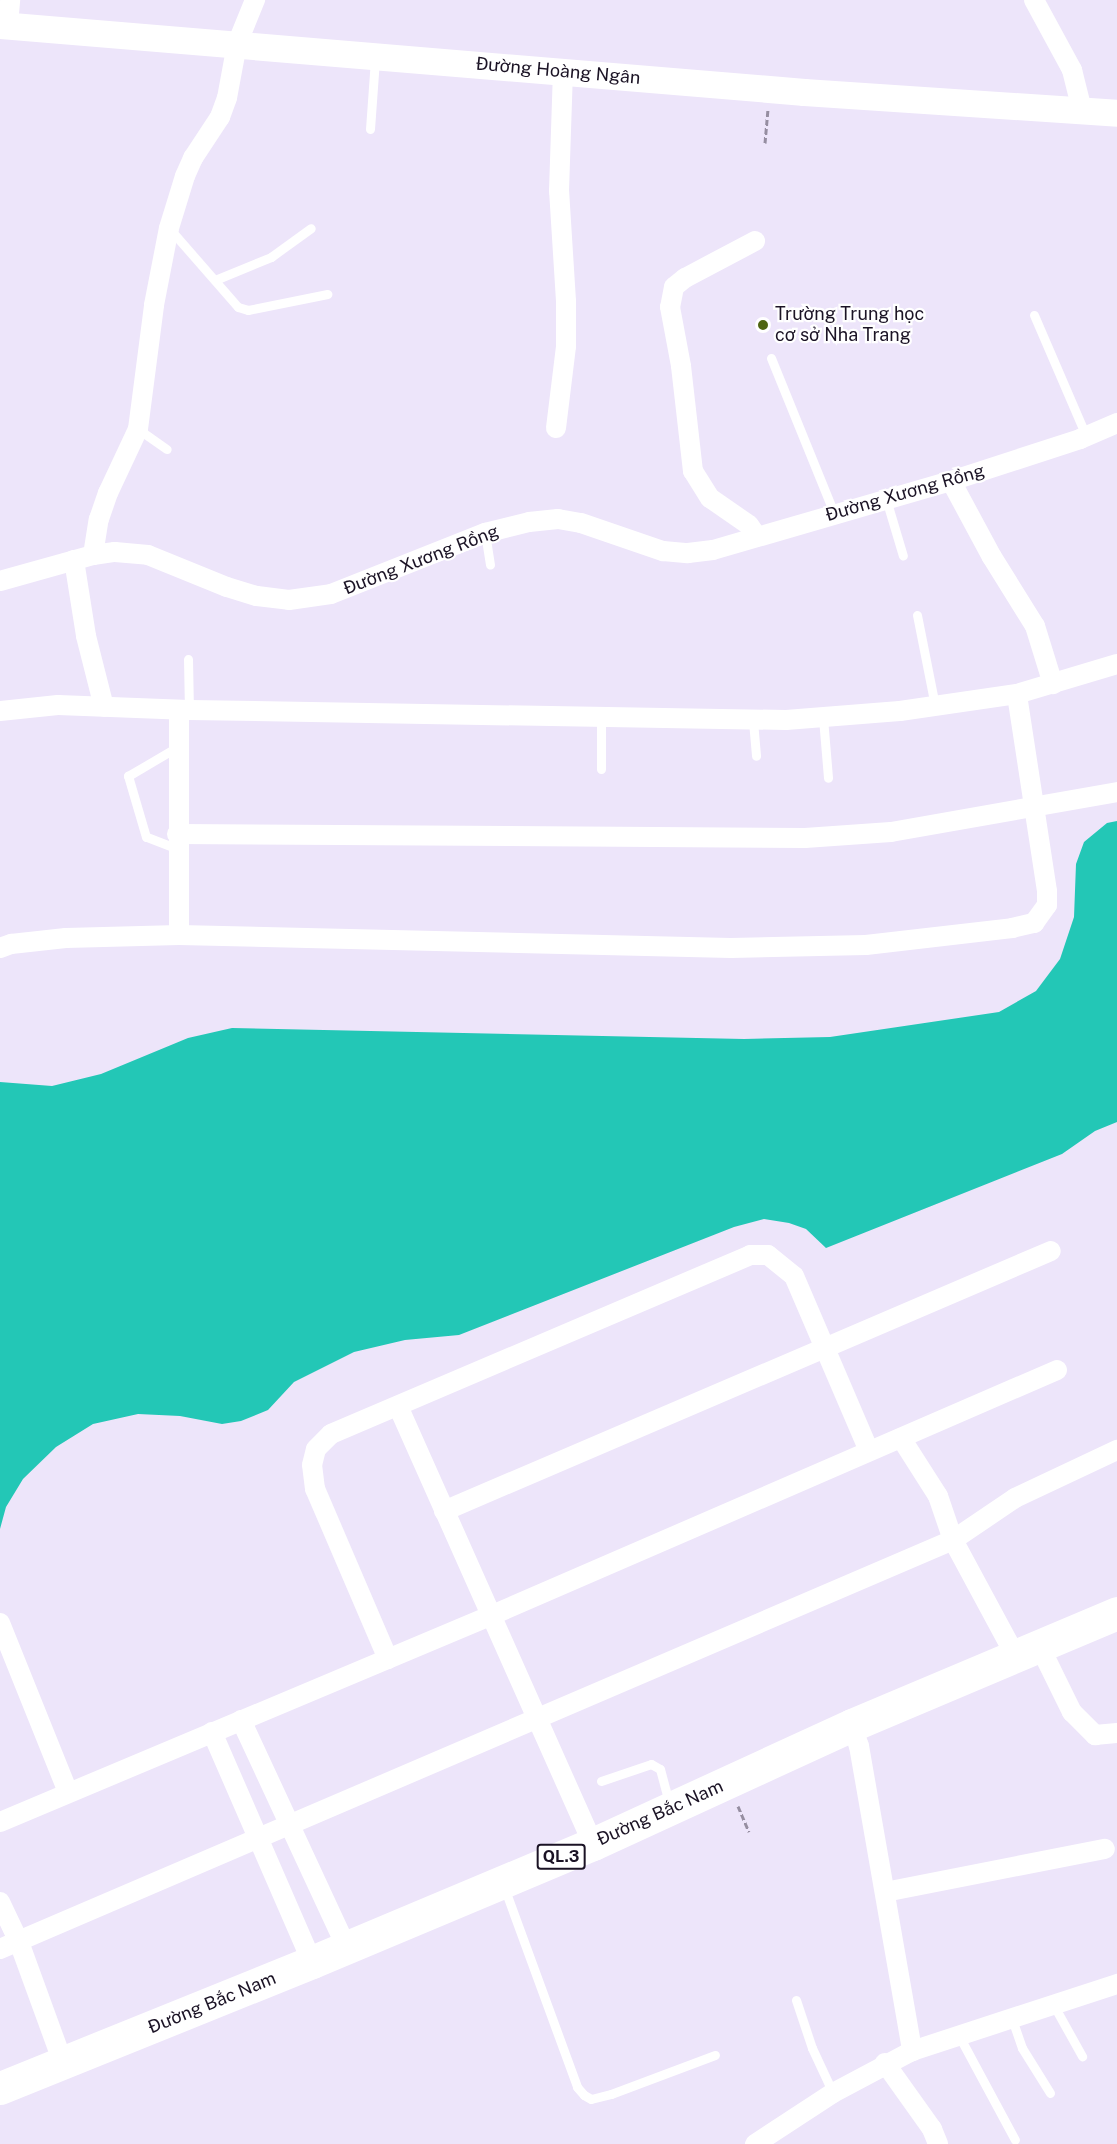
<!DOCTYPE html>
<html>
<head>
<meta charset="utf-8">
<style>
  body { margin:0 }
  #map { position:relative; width:1117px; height:2144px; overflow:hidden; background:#ede5fa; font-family:"Public Sans",sans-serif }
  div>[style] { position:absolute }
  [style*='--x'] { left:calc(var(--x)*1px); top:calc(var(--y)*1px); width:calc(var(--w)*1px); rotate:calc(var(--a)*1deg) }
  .water>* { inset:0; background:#23c7b6 }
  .path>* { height:3px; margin-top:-1.5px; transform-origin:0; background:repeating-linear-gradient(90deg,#968ea1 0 6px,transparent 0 9px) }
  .lane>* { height:9px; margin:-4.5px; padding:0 4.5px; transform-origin:4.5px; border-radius:4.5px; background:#fff }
  .street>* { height:20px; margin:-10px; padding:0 10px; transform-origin:10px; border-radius:10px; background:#fff }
  .secondary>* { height:27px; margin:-13.5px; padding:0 13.5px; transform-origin:13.5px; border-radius:13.5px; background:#fff }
  .highway>* { height:33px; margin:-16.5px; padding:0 16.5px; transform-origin:16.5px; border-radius:16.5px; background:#fff }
  .dots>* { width:16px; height:16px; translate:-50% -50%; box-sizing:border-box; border:3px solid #fff; border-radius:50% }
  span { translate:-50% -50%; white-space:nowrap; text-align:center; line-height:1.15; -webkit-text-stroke:4.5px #fff; paint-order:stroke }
  .shield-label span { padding:2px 4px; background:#fff; border:2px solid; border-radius:4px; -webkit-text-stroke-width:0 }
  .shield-label { font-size:16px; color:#1b1325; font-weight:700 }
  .street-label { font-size:18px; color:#1b1325 }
  .poi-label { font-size:18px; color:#1b1325 }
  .left { translate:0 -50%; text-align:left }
</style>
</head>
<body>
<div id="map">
  <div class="water">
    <i style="clip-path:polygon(1117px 821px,1117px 1122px,1095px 1131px,1062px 1154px,826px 1248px,806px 1229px,789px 1223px,764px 1219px,734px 1227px,459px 1335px,405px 1340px,354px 1352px,294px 1382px,268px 1410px,241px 1421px,222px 1424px,180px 1416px,138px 1414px,93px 1424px,56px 1447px,23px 1479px,6px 1507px,0 1529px,0 1082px,52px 1086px,101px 1074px,188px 1038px,232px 1028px,744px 1039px,830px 1037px,999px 1012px,1036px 991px,1060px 959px,1074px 917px,1076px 864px,1084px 842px,1107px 823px)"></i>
  </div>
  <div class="path">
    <i style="--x:765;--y:143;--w:34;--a:-85"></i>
    <i style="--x:738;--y:1806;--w:28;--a:67"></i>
  </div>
  <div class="lane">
    <i style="--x:370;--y:129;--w:70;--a:-85.9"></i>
    <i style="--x:169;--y:228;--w:105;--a:48.9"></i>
    <i style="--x:238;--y:307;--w:10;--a:17"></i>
    <i style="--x:248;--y:310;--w:81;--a:-11.4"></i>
    <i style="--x:215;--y:280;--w:61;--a:-22.3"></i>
    <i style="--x:271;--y:257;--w:49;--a:-35.9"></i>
    <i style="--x:1034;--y:315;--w:132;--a:66.7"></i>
    <i style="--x:771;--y:358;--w:167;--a:67.9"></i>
    <i style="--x:138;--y:429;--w:35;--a:35"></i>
    <i style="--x:886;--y:499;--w:59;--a:73.4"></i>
    <i style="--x:485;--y:533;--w:32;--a:81"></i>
    <i style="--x:917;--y:615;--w:93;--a:78.8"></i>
    <i style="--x:188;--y:659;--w:51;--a:88.9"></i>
    <i style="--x:601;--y:718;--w:51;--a:90"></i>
    <i style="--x:823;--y:718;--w:60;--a:85.2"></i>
    <i style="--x:753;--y:721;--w:35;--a:85"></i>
    <i style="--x:178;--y:849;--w:34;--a:-159"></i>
    <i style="--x:146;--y:837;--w:64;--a:-106.4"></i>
    <i style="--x:128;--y:776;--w:59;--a:-30.5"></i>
    <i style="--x:601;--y:1781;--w:53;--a:-18.8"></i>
    <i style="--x:651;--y:1764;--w:10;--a:29"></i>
    <i style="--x:660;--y:1769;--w:34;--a:75"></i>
    <i style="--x:504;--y:1887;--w:213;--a:69.9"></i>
    <i style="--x:577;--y:2087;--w:11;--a:49"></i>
    <i style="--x:584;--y:2095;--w:8;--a:30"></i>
    <i style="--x:591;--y:2099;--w:21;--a:-14"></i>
    <i style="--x:611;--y:2094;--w:111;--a:-20.6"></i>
    <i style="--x:796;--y:2000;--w:51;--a:71.6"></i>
    <i style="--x:812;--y:2048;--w:50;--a:65"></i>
    <i style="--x:1053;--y:2004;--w:60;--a:60.9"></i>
    <i style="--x:1012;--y:2019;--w:31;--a:71"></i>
    <i style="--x:1022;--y:2048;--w:53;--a:58.1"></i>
    <i style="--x:958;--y:2034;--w:120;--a:61.7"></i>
  </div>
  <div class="street">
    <i style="--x:1034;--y:0;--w:80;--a:61.5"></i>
    <i style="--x:1072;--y:70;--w:41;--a:76"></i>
    <i style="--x:8;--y:25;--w:25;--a:-85"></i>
    <i style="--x:755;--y:241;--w:79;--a:152.1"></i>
    <i style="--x:685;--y:278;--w:14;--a:141"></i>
    <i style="--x:674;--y:287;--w:20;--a:101"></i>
    <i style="--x:670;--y:307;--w:60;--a:79.4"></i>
    <i style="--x:681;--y:366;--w:106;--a:83.5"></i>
    <i style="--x:693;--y:471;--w:32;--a:58"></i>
    <i style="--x:710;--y:498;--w:47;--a:34.7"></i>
    <i style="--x:749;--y:525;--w:14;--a:56"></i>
    <i style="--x:556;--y:428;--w:83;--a:-83"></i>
    <i style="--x:566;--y:346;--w:45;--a:-90"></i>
    <i style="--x:566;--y:301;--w:110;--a:-93.6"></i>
    <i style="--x:559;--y:191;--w:120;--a:-88.1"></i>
    <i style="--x:951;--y:481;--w:86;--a:61.7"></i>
    <i style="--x:992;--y:557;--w:81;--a:58.1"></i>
    <i style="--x:1035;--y:626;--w:61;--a:72.8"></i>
    <i style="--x:93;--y:555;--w:36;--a:-81"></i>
    <i style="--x:99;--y:519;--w:28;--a:-71"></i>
    <i style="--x:108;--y:493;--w:71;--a:-64.9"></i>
    <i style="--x:138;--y:429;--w:125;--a:-82.6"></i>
    <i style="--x:154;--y:305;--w:78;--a:-79"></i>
    <i style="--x:169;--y:228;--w:54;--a:-72.9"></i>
    <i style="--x:185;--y:176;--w:20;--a:-66"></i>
    <i style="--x:193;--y:158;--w:49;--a:-56.6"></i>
    <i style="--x:220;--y:117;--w:20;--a:-70"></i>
    <i style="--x:227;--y:98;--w:55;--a:-79.5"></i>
    <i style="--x:237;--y:44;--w:48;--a:-67.8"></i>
    <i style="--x:74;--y:560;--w:77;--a:81"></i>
    <i style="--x:86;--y:636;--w:73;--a:75.8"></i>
    <i style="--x:0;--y:581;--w:97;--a:-15.6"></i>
    <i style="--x:93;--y:555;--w:22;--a:-8"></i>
    <i style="--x:115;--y:552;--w:33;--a:5"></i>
    <i style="--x:148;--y:555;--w:85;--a:22.1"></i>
    <i style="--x:227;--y:587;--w:31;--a:17"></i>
    <i style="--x:257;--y:596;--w:32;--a:7"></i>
    <i style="--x:289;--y:600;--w:42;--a:-8.1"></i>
    <i style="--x:331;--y:594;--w:166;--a:-21.6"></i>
    <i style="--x:485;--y:533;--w:45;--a:-14"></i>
    <i style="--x:529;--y:522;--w:29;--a:-6"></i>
    <i style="--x:558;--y:519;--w:23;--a:10"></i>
    <i style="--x:581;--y:523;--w:87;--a:18.9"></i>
    <i style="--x:663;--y:551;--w:25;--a:5"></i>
    <i style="--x:688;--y:553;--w:25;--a:-7"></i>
    <i style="--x:713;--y:550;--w:248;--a:-16.2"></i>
    <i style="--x:951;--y:481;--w:136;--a:-18"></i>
    <i style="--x:1080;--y:439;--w:40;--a:-23.4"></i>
    <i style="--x:0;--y:711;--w:58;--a:-5.9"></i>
    <i style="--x:58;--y:705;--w:131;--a:2.2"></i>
    <i style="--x:189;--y:710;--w:597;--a:0.96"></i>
    <i style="--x:786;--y:720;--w:114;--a:-4.5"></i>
    <i style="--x:900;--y:711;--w:118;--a:-8.3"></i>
    <i style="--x:1017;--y:694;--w:104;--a:-16.7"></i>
    <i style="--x:177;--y:834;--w:628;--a:0.36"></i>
    <i style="--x:805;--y:838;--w:86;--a:-4"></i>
    <i style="--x:891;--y:832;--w:230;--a:-10"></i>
    <i style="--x:179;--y:935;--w:225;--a:-90"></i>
    <i style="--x:0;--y:948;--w:12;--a:-20"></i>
    <i style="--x:11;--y:944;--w:55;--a:-6.2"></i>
    <i style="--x:66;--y:938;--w:113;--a:-1.5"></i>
    <i style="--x:179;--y:935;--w:552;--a:1.35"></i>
    <i style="--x:731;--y:948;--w:135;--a:-1.3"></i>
    <i style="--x:866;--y:945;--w:147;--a:-6.6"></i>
    <i style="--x:1012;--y:928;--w:23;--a:-13"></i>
    <i style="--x:1034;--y:923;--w:22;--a:-54"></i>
    <i style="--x:1047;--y:905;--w:14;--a:-90"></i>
    <i style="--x:1047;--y:891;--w:199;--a:-98.7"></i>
    <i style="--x:398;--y:1406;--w:479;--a:66"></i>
    <i style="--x:901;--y:1438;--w:69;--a:57.5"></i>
    <i style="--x:938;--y:1496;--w:46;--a:71.2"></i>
    <i style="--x:953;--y:1540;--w:133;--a:61.7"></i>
    <i style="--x:444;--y:1511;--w:660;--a:-23.19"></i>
    <i style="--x:0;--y:1623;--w:182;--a:68.1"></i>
    <i style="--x:1039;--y:1645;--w:75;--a:63.8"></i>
    <i style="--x:1072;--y:1712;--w:33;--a:45"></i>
    <i style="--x:1095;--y:1735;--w:22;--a:-5"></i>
    <i style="--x:388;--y:1659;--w:185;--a:-113.2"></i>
    <i style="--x:315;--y:1489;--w:24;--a:-97"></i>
    <i style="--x:312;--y:1465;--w:16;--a:-76"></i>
    <i style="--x:316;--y:1449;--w:21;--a:-45"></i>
    <i style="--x:331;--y:1434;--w:456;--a:-23.1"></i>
    <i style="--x:750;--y:1255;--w:18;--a:0"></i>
    <i style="--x:768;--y:1255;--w:33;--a:39"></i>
    <i style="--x:794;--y:1276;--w:190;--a:66.8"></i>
    <i style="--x:241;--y:1720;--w:249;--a:65.1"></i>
    <i style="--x:852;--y:1725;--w:22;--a:72"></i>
    <i style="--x:859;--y:1746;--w:310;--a:80.1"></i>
    <i style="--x:212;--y:1732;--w:251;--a:66.5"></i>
    <i style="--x:0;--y:1822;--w:532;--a:-22.8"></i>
    <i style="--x:490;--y:1616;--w:618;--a:-23.45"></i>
    <i style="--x:885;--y:1892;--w:224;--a:-11.1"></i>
    <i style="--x:0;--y:1902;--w:44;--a:64.6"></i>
    <i style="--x:19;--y:1942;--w:129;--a:70"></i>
    <i style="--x:0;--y:1949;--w:1037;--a:-23.23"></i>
    <i style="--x:953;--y:1540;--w:75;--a:-34.1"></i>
    <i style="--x:1015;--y:1498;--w:113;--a:-25.2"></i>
    <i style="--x:885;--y:2063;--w:81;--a:54.5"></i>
    <i style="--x:932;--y:2129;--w:16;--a:68"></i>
    <i style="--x:755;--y:2144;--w:93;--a:-33.2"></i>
    <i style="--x:833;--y:2093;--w:89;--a:-28"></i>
    <i style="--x:912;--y:2051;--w:216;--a:-18.1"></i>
  </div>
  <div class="secondary">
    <i style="--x:0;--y:25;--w:807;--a:4.76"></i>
    <i style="--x:804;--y:92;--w:314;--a:3.8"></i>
  </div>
  <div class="highway">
    <i style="--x:0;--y:2088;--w:336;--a:-22"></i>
    <i style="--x:312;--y:1962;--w:305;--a:-22.8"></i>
    <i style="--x:593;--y:1844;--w:285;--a:-24.7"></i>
    <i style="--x:852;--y:1725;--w:288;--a:-22.9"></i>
  </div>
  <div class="dots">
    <i style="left:763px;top:325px;background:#4e6411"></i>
  </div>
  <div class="shield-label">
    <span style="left:561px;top:1857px">QL.3</span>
  </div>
  <div class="street-label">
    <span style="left:558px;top:71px;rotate:5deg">Đường Hoàng Ngân</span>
    <span style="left:905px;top:493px;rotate:-16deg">Đường Xương Rồng</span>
    <span style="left:421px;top:560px;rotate:-21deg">Đường Xương Rồng</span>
    <span style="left:660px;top:1813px;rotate:-24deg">Đường Bắc Nam</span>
    <span style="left:212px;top:2003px;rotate:-22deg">Đường Bắc Nam</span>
  </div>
  <div class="poi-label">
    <span class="left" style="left:775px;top:325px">Trường Trung học<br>cơ sở Nha Trang</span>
  </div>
</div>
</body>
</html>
